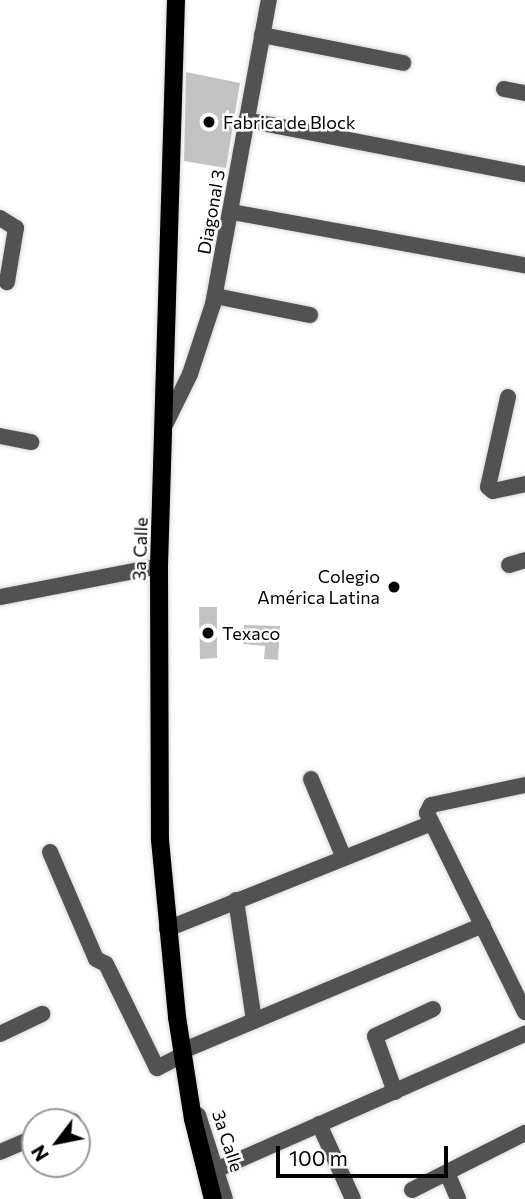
<!DOCTYPE html>
<html>
<head>
<meta charset="utf-8">
<style>
  body { margin:0 }
  #map { position:relative; width:525px; height:1199px; overflow:hidden; background:#fff; font-family:Commissioner,sans-serif }
  div>[style] { position:absolute }
  [style*='--x'] { left:calc(var(--x)*1px); top:calc(var(--y)*1px); width:calc(var(--w)*1px); rotate:calc(var(--a)*1deg) }
  .building>* { inset:0; background:#c2c2c2 }
  .roads { filter:drop-shadow(0 0 2px #dbdbdb) drop-shadow(0 0 2px #dbdbdb) }
  .minor>* { height:16px; margin:-8px; padding:0 8px; transform-origin:8px; border-radius:8px; background:#525252 }
  .major>* { height:18px; margin:-9px; padding:0 9px; transform-origin:9px; border-radius:9px; background:#000 }
  .dots>* { width:19px; height:19px; translate:-50% -50%; box-sizing:border-box; border:4px solid #fff; border-radius:50% }
  span { translate:-50% -50%; white-space:nowrap; text-align:center; line-height:1.15; -webkit-text-stroke:5px #fff; paint-order:stroke }
  .poi-label { font-size:18px; color:#000 }
  .left { translate:0 -50%; text-align:left }
  .right { translate:-100% -50%; text-align:right }
  .street-label { font-size:18px; color:#000 }
  .north { position:absolute; left:21px; top:1108px; width:70px; height:70px; box-sizing:border-box; background:#fff; border:2px solid #999; border-radius:50%; rotate:238deg; font-size:19px; font-weight:700; line-height:28px; text-align:center; color:#000 }
  .north::after { content:''; display:block; margin:auto; width:24px; height:32px; background:#000; clip-path:polygon(50% 0,100% 100%,50% 72%,0 100%) }
  .scale { position:absolute; left:276px; top:1146px; width:172px; height:32px; box-sizing:border-box; border:4px solid #000; border-top:0; padding-left:9px; font-size:21px; line-height:24px; white-space:nowrap; color:#000; -webkit-text-stroke:5px #fff; paint-order:stroke }
</style>
</head>
<body>
<div id="map">
  <div class="building">
    <i style="clip-path:polygon(186px 72px,240px 83px,226px 168px,184px 161px)"></i>
    <i style="clip-path:polygon(199px 607px,217px 607px,217px 658px,200px 659px)"></i>
    <i style="clip-path:polygon(244px 625px,280px 626px,278px 660px,264px 659px,265px 646px,243px 644px)"></i>
  </div>
  <div class="roads">
    <div class="minor">
      <i style="--x:262;--y:35;--w:144;--a:11.2"></i>
      <i style="--x:504;--y:89;--w:21;--a:11"></i>
      <i style="--x:246;--y:120;--w:284;--a:11"></i>
      <i style="--x:232;--y:212;--w:298;--a:10.3"></i>
      <i style="--x:0;--y:218;--w:19;--a:32"></i>
      <i style="--x:16;--y:228;--w:55;--a:99.5"></i>
      <i style="--x:215;--y:296;--w:97;--a:11.3"></i>
      <i style="--x:508;--y:397;--w:92;--a:102.5"></i>
      <i style="--x:488;--y:487;--w:6;--a:39"></i>
      <i style="--x:493;--y:491;--w:33;--a:-12"></i>
      <i style="--x:166;--y:423;--w:55;--a:-63.9"></i>
      <i style="--x:190;--y:374;--w:74;--a:-71.8"></i>
      <i style="--x:213;--y:304;--w:309;--a:-79.6"></i>
      <i style="--x:0;--y:436;--w:32;--a:11"></i>
      <i style="--x:509;--y:565;--w:17;--a:-17"></i>
      <i style="--x:0;--y:597;--w:162;--a:-11"></i>
      <i style="--x:311;--y:779;--w:83;--a:67.4"></i>
      <i style="--x:525;--y:785;--w:96;--a:168"></i>
      <i style="--x:431;--y:805;--w:9;--a:117"></i>
      <i style="--x:427;--y:813;--w:222;--a:63.8"></i>
      <i style="--x:50;--y:852;--w:116;--a:66.7"></i>
      <i style="--x:96;--y:959;--w:11;--a:27"></i>
      <i style="--x:106;--y:964;--w:116;--a:63.9"></i>
      <i style="--x:157;--y:1068;--w:29;--a:-27"></i>
      <i style="--x:236;--y:900;--w:122;--a:81.5"></i>
      <i style="--x:167;--y:929;--w:285;--a:-21.8"></i>
      <i style="--x:0;--y:1034;--w:47;--a:-25.5"></i>
      <i style="--x:182;--y:1051;--w:326;--a:-22.7"></i>
      <i style="--x:395;--y:1092;--w:59;--a:-109.7"></i>
      <i style="--x:375;--y:1036;--w:64;--a:-25"></i>
      <i style="--x:198;--y:1115;--w:88;--a:72.2"></i>
      <i style="--x:70;--y:1122;--w:3;--a:-18"></i>
      <i style="--x:319;--y:1124;--w:82;--a:65.6"></i>
      <i style="--x:0;--y:1152;--w:38;--a:-23"></i>
      <i style="--x:216;--y:1170;--w:338;--a:-23.8"></i>
      <i style="--x:448;--y:1175;--w:26;--a:67"></i>
      <i style="--x:412;--y:1190;--w:127;--a:-26.8"></i>
    </div>
    <div class="major">
      <i style="--x:176;--y:0;--w:566;--a:91.72"></i>
      <i style="--x:159;--y:566;--w:274;--a:89.8"></i>
      <i style="--x:160;--y:840;--w:178;--a:84.5"></i>
      <i style="--x:177;--y:1017;--w:103;--a:81.1"></i>
      <i style="--x:193;--y:1119;--w:82;--a:76"></i>
    </div>
  </div>
  <div class="dots">
    <i style="left:209px;top:122px;background:#000"></i>
    <i style="left:394px;top:587px;background:#000"></i>
    <i style="left:208px;top:633px;background:#000"></i>
  </div>
  <div class="poi-label">
    <span class="left" style="left:223px;top:122px">Fabrica de Block</span>
    <span class="right" style="left:380px;top:587px">Colegio<br>América Latina</span>
    <span class="left" style="left:222px;top:633px">Texaco</span>
  </div>
  <div class="street-label">
    <span style="left:211px;top:212px;rotate:-80deg">Diagonal 3</span>
    <span style="left:140px;top:549px;rotate:-88deg">3a Calle</span>
    <span style="left:228px;top:1141px;rotate:72deg">3a Calle</span>
  </div>
  <div class="north">N</div>
  <div class="scale">100 m</div>
</div>
</body>
</html>
